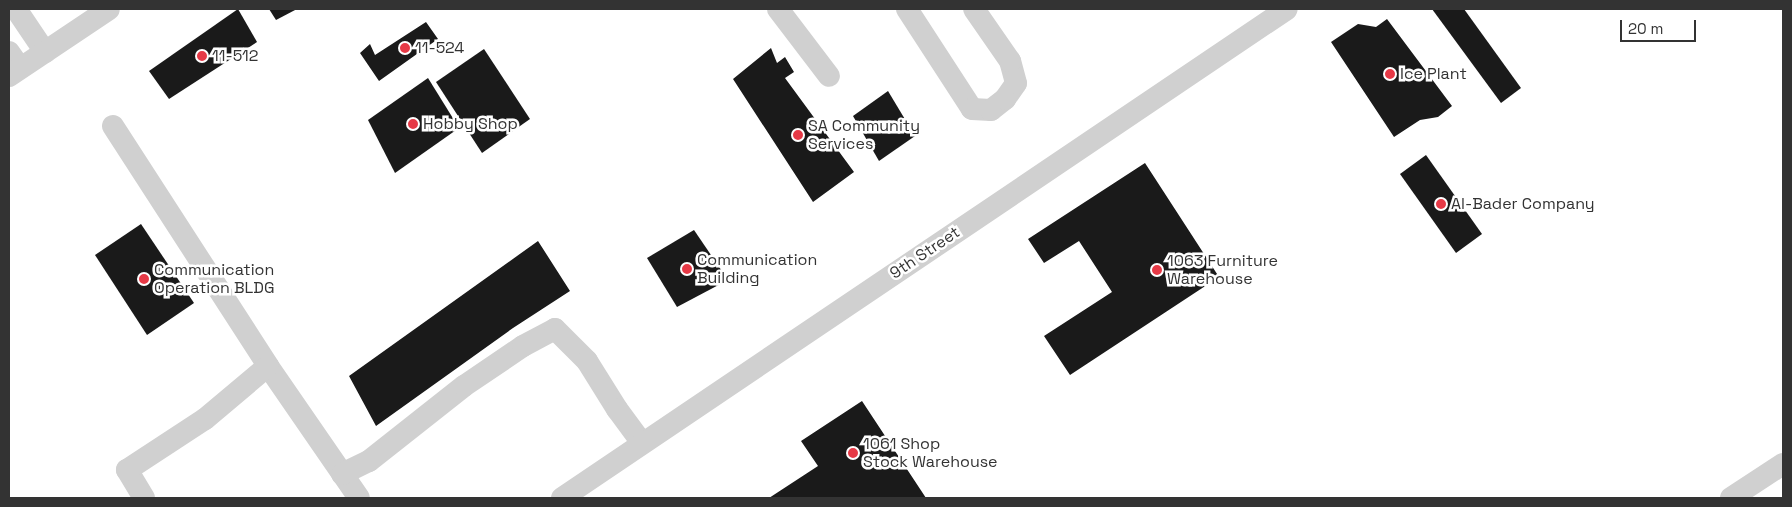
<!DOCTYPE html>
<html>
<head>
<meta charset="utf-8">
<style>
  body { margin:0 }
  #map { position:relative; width:1792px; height:507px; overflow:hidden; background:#fff; font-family:"Space Grotesk",sans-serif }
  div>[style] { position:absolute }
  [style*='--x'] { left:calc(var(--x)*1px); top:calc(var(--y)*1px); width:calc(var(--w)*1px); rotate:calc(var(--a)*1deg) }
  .building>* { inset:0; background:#1a1a1a }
  .minor>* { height:22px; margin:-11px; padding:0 11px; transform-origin:11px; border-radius:11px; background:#d0d0d0 }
  .dots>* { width:14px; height:14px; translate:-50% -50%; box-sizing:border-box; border:2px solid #fff; border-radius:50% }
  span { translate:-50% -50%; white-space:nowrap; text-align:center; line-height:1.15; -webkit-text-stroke:5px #fff; paint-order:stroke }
  .poi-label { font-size:16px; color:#333 }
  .left { translate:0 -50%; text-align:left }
  .street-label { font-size:16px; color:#333 }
  .frame { position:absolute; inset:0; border:10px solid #333; pointer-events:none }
  .scale { position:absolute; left:1620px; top:20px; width:76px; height:22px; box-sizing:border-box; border:2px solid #333; border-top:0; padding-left:6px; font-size:15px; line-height:18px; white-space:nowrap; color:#333; -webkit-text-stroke:4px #fff; paint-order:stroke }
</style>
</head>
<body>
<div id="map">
  <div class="building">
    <i style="clip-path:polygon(238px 9px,257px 42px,169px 99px,149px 71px)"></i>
    <i style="clip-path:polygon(269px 9px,297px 9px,276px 20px)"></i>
    <i style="clip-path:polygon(1432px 9px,1464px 9px,1521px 88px,1501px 103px)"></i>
    <i style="clip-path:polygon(1387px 19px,1452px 106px,1438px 117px,1420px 120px,1394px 137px,1331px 42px,1358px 24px,1376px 27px)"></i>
    <i style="clip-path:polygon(426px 22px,438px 39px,379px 81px,360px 53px,370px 44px,375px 55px)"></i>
    <i style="clip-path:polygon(771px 48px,777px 63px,785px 57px,794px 72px,785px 78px,854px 172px,813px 202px,733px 79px)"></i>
    <i style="clip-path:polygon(484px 49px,530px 119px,482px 153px,436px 82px)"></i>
    <i style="clip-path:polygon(428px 78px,459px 128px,395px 173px,368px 120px)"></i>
    <i style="clip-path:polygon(888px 91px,915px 136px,879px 161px,853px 116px)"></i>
    <i style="clip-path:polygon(1426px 155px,1482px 234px,1456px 253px,1400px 174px)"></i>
    <i style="clip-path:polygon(1145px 163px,1219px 277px,1070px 375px,1044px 336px,1112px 292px,1079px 241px,1044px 263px,1028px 239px)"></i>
    <i style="clip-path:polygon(141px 224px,194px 303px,147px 335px,95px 255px)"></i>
    <i style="clip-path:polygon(694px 230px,728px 280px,677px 307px,647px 258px)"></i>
    <i style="clip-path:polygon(538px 241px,570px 291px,513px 328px,376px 426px,349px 376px)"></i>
    <i style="clip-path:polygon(862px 401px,926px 498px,769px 498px,818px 466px,801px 441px)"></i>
  </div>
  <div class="minor">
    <i style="--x:16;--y:9;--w:52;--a:56"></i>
    <i style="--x:778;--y:9;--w:84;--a:52.7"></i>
    <i style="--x:907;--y:9;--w:119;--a:57"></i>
    <i style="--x:972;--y:109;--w:19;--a:3"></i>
    <i style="--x:991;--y:110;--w:18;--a:-38"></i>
    <i style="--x:1005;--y:99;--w:19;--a:-55"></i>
    <i style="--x:1016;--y:83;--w:23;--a:-105"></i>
    <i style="--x:1010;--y:61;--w:63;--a:-124.7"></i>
    <i style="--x:9;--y:52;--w:19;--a:55"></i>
    <i style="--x:9;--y:76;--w:120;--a:-33.8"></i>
    <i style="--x:113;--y:126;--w:286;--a:57.1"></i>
    <i style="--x:268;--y:366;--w:160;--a:55.4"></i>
    <i style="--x:342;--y:474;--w:30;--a:-26"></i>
    <i style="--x:369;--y:461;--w:121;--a:-38.3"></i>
    <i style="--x:464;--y:386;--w:71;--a:-34.1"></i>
    <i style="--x:523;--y:346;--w:36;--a:-28"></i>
    <i style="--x:555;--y:329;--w:45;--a:45"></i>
    <i style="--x:587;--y:361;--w:57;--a:58"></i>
    <i style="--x:617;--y:409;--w:42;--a:53.7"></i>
    <i style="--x:144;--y:498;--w:33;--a:-121"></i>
    <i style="--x:127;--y:470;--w:93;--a:-33.2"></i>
    <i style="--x:205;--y:419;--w:82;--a:-40.1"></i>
    <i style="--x:562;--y:498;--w:874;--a:-34"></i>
    <i style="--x:1731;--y:498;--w:62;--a:-33.2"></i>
  </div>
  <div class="dots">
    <i style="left:405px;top:48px;background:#e63946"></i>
    <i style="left:202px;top:56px;background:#e63946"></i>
    <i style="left:1390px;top:74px;background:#e63946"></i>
    <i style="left:413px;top:124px;background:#e63946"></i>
    <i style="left:798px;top:135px;background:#e63946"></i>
    <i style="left:1441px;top:204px;background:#e63946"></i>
    <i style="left:687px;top:269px;background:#e63946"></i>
    <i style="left:1157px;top:270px;background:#e63946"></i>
    <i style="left:144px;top:279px;background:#e63946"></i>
    <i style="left:853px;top:453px;background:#e63946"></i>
  </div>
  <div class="poi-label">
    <span class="left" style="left:415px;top:48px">11-524</span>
    <span class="left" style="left:212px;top:56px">11-512</span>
    <span class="left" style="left:1400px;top:74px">Ice Plant</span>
    <span class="left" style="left:423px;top:124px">Hobby Shop</span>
    <span class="left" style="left:808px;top:135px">SA Community<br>Services</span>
    <span class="left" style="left:1451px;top:204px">Al-Bader Company</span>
    <span class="left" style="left:697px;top:269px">Communication<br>Building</span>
    <span class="left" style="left:1167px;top:270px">1063 Furniture<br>Warehouse</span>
    <span class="left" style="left:154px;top:279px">Communication<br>Operation BLDG</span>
    <span class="left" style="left:863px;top:453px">1061 Shop<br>Stock Warehouse</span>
  </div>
  <div class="street-label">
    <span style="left:925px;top:253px;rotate:-34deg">9th Street</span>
  </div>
  <div class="frame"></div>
  <div class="scale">20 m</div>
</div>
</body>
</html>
